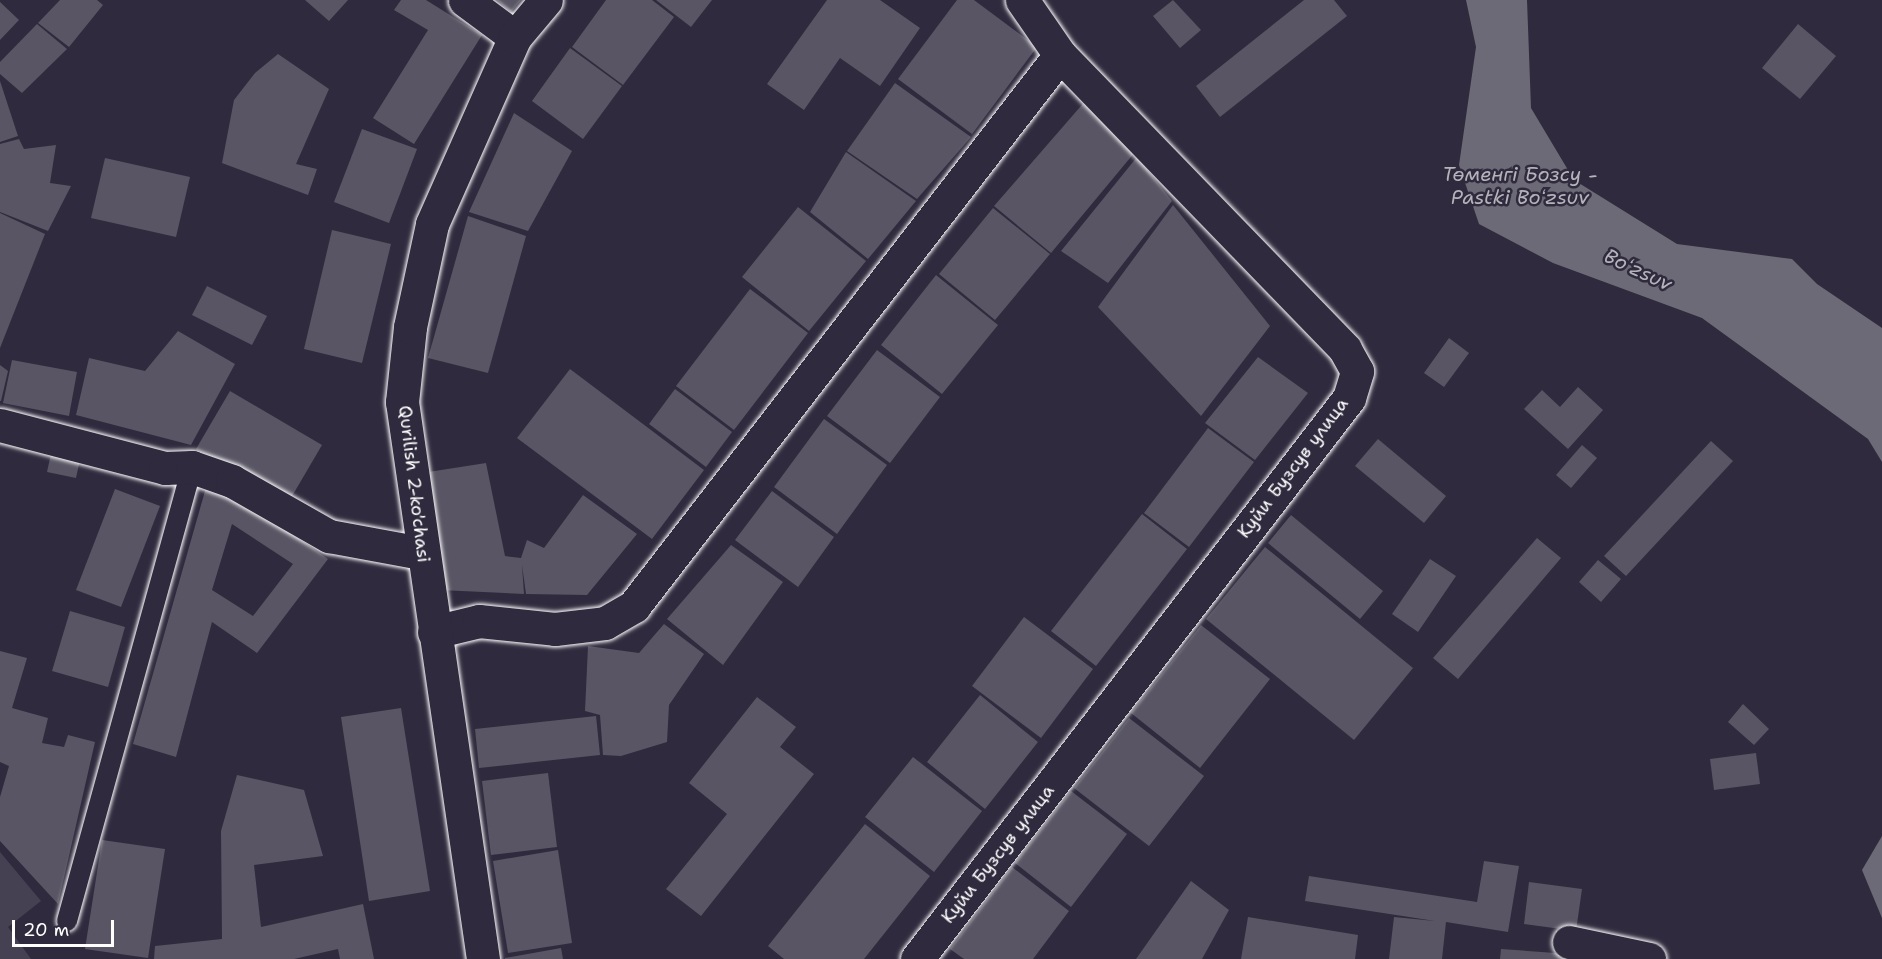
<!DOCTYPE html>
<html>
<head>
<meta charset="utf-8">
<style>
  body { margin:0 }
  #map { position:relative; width:1882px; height:959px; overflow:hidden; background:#2f2a3d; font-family:"Shantell Sans",sans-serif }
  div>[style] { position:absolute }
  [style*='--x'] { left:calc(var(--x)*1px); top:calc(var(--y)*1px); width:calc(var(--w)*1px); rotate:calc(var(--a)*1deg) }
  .green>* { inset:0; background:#464152 }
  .water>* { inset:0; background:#6d6a77 }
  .building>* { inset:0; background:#595564 }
  .roads { filter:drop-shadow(0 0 2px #fff) drop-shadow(0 0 2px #fff) }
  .service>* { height:20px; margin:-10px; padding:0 10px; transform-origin:10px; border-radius:10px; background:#2f2a3d }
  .minor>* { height:33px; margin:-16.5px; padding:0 16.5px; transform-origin:16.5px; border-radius:16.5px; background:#2f2a3d }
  span { translate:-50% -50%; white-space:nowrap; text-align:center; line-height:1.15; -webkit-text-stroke:5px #2f2a3d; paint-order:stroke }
  .street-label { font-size:18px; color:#fff }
  .water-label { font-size:20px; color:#b6b4bb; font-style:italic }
  .scale { position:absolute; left:12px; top:920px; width:102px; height:27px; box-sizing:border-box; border:3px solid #fff; border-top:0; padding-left:8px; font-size:18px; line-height:21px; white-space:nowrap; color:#fff; -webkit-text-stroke:4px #2f2a3d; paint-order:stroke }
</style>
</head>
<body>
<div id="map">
  <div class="green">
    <i style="clip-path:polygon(0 852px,41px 901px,8px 927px,31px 959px,0 959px)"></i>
  </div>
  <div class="water">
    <i style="clip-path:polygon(1466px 0,1527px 0,1531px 108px,1574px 180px,1677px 244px,1792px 259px,1817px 284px,1882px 328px,1882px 462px,1868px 439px,1702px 318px,1553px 263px,1479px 224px,1459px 165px,1476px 47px)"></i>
    <i style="clip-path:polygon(1882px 836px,1882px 918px,1862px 870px)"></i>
  </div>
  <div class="building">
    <i style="clip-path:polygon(60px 0,97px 0,103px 5px,69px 47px,38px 23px)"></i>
    <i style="clip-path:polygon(305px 0,348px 0,329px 21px)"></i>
    <i style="clip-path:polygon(401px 0,426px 0,482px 35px,414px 144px,373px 118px,428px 30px,394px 10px)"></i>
    <i style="clip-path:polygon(497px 0,521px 0,511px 12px)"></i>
    <i style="clip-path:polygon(606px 0,652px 0,674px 17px,623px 85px,572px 47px)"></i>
    <i style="clip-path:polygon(656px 0,712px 0,691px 27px)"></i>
    <i style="clip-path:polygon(827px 0,880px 0,920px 28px,880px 86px,840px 58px,804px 110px,767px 84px)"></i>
    <i style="clip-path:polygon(957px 0,974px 0,1037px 47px,972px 134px,898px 79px)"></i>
    <i style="clip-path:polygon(1173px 0,1201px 30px,1180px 48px,1153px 16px)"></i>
    <i style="clip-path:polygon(1304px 0,1334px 0,1347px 16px,1220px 117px,1196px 86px)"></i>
    <i style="clip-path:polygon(0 2px,19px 20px,0 40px)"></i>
    <i style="clip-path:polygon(37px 24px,67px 49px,22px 93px,0 74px,0 62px)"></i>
    <i style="clip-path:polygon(1798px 24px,1836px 56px,1800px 99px,1762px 68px)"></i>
    <i style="clip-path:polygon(570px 48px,622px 86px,583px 139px,532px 101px)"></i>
    <i style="clip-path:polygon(278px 54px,329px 89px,296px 164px,317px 169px,308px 195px,222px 163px,234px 100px,255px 73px)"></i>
    <i style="clip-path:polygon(0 81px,18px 136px,0 142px)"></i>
    <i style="clip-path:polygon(895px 83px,971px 137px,917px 199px,847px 151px)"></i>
    <i style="clip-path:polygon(1087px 99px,1135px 152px,1051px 253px,994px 206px)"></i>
    <i style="clip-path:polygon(514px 113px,572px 151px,528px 231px,469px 212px)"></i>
    <i style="clip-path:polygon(362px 129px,417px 149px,389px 223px,334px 202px)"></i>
    <i style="clip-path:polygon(19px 139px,24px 149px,56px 145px,50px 183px,71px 186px,48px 231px,0 212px,0 144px)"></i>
    <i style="clip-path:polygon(846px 152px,916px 201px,868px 259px,810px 212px)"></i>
    <i style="clip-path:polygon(1137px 157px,1172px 201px,1108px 283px,1061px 251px)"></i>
    <i style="clip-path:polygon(105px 158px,190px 177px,176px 237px,91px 218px)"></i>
    <i style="clip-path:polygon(1173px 205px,1270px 326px,1201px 416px,1098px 307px)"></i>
    <i style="clip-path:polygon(798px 207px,866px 261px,809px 331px,742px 277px)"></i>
    <i style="clip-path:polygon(993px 208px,1050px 254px,995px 320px,939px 274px)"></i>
    <i style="clip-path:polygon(0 213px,45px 234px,0 348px)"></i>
    <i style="clip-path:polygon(468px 216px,526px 236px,488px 373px,428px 358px)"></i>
    <i style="clip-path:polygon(332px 230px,391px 244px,362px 363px,304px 349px)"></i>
    <i style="clip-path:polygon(936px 275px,998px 325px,942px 394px,881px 345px)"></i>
    <i style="clip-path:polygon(207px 286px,267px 316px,252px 345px,192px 315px)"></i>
    <i style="clip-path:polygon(750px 289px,808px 333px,734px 430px,676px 386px)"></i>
    <i style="clip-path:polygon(178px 331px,235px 364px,191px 445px,76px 415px,89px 358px,145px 371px)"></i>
    <i style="clip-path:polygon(1449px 338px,1469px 353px,1444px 387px,1424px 373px)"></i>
    <i style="clip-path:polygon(877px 350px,940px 397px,890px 463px,827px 416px)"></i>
    <i style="clip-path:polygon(1258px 357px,1308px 393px,1255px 460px,1205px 423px)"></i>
    <i style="clip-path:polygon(12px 360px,77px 372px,69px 416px,3px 403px)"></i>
    <i style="clip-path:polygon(0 365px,8px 371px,1px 401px,0 401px)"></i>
    <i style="clip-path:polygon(570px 369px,704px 470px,652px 539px,517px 438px)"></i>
    <i style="clip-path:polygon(1578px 387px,1603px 410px,1568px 449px,1524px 409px,1542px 390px,1560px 407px)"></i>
    <i style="clip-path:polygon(675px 389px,732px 432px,706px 467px,649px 424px)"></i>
    <i style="clip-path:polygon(230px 391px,322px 445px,288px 503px,196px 449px)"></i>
    <i style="clip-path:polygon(824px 419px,887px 465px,837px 534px,774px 487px)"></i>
    <i style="clip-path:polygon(1208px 428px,1254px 462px,1189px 547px,1144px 513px)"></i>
    <i style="clip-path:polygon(1378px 439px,1446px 496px,1424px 523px,1355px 466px)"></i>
    <i style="clip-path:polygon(1711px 441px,1733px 461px,1626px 576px,1604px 556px)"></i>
    <i style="clip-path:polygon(1582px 445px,1597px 458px,1571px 488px,1556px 475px)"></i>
    <i style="clip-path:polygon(52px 449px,81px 455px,76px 478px,47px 472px)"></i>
    <i style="clip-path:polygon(486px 463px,505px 556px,521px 558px,527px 540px,544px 548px,583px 495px,637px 534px,587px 595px,526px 594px,522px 565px,524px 594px,440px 590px,422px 473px)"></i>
    <i style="clip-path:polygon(evenodd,209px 477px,328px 559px,257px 653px,212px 622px,176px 757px,133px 744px,209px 477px,232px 524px,293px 564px,253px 616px,212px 590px,232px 524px)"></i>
    <i style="clip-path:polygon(115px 489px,160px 506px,121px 607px,76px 590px)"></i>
    <i style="clip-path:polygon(772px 491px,834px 537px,798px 587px,735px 540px)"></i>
    <i style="clip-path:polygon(1142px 514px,1187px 549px,1096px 666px,1051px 631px)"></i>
    <i style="clip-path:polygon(1291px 515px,1383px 591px,1360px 619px,1268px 543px)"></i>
    <i style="clip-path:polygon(1537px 538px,1561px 558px,1458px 679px,1433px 658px)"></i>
    <i style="clip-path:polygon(731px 545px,783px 582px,723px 665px,667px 619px)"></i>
    <i style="clip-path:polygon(1265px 547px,1413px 668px,1354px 740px,1206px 619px)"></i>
    <i style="clip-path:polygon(1430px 559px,1456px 576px,1418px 632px,1392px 614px)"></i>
    <i style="clip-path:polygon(1598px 560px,1621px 579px,1601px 602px,1579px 582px)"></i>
    <i style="clip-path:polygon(70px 611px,125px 627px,108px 687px,52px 671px)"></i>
    <i style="clip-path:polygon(1024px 617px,1093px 669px,1041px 738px,972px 686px)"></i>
    <i style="clip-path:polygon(664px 624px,704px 654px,669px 705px,667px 742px,621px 756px,603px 755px,600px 715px,585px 711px,588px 646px,639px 653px)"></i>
    <i style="clip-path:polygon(1201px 625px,1270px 679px,1200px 768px,1131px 713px)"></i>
    <i style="clip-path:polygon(0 651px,27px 658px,12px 708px,48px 718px,42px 743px,64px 747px,68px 735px,95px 742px,58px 904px,0 841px,0 797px,9px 766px,0 762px)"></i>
    <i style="clip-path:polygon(980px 695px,1038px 742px,985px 809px,927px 762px)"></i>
    <i style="clip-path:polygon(757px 697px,796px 727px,780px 747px,814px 774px,701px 916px,666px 889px,727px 814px,689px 783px)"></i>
    <i style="clip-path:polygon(1743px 704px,1769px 729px,1754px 745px,1728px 722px)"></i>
    <i style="clip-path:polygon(401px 708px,430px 891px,369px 901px,341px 717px)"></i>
    <i style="clip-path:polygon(596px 716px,600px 755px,479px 768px,475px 729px)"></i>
    <i style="clip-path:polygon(1129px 718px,1204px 776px,1149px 846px,1074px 788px)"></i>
    <i style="clip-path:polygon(1756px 753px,1760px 784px,1714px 790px,1710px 759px)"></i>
    <i style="clip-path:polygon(913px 757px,982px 811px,934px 872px,865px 817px)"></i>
    <i style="clip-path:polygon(548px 773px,557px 847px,491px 855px,482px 781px)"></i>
    <i style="clip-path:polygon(237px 775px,304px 790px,323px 856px,254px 865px,261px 927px,363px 904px,374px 959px,340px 959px,338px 949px,294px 959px,154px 959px,155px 946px,222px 939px,221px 831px)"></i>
    <i style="clip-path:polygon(1071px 791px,1127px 834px,1071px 907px,1015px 863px)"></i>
    <i style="clip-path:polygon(865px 824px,930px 876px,864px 959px,784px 959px,768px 946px)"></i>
    <i style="clip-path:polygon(102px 840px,165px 849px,148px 958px,85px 949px)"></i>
    <i style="clip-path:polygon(558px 850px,572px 943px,508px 953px,493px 861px)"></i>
    <i style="clip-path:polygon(1484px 861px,1519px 866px,1508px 932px,1446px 922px,1442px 959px,1389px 959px,1394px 917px,1435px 921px,1305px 901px,1309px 876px,1477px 902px)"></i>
    <i style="clip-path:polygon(1012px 867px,1069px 911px,1033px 959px,964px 959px,950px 949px)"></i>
    <i style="clip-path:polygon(1191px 881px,1229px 910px,1202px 959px,1136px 959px)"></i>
    <i style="clip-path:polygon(1529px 882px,1582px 889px,1576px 931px,1524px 924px)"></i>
    <i style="clip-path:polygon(1248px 917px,1358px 935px,1355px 959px,1241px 959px)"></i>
    <i style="clip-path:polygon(561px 948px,563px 959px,505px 959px,505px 958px)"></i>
    <i style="clip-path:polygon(1501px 949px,1611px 957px,1611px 959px,1500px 959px)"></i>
  </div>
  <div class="roads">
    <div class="service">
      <i style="--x:67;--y:921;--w:471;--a:-74.6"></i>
    </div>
    <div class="minor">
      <i style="--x:465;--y:0;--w:62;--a:36.5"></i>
      <i style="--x:0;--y:425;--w:171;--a:14.6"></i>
      <i style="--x:165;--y:468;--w:27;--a:-2"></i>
      <i style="--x:192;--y:467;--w:42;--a:19.3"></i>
      <i style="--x:232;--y:481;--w:112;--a:29.6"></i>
      <i style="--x:329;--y:536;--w:95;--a:10.4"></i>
      <i style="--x:434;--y:632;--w:46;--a:-13.7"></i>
      <i style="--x:479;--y:621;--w:76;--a:6"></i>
      <i style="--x:555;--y:629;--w:50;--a:-6.8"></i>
      <i style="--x:605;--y:623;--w:34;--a:-30"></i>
      <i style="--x:634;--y:606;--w:696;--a:-52.29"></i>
      <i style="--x:1569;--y:942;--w:82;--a:12"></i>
      <i style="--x:483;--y:959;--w:563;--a:-98.27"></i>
      <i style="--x:402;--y:402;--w:75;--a:-83.9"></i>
      <i style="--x:410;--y:327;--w:105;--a:-77.9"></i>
      <i style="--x:432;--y:224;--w:205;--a:-66.1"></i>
      <i style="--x:515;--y:37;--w:48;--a:-50"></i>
      <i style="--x:917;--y:959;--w:708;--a:-52.4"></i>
      <i style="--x:1349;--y:398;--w:28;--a:-73"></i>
      <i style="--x:1357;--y:371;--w:25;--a:-119"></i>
      <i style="--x:1345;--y:349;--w:409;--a:-134.1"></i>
      <i style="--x:1060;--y:55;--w:67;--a:-124.6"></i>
    </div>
  </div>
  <div class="street-label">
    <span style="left:1293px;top:468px;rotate:-53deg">Куйи Бузсув улица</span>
    <span style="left:414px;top:484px;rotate:83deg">Qurilish 2-ko'chasi</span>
    <span style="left:998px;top:854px;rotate:-52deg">Куйи Бузсув улица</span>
  </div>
  <div class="water-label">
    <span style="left:1520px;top:186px">Төменгі Бозсу -<br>Pastki Boʻzsuv</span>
    <span style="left:1638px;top:270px;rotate:25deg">Boʻzsuv</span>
  </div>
  <div class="scale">20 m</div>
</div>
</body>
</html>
